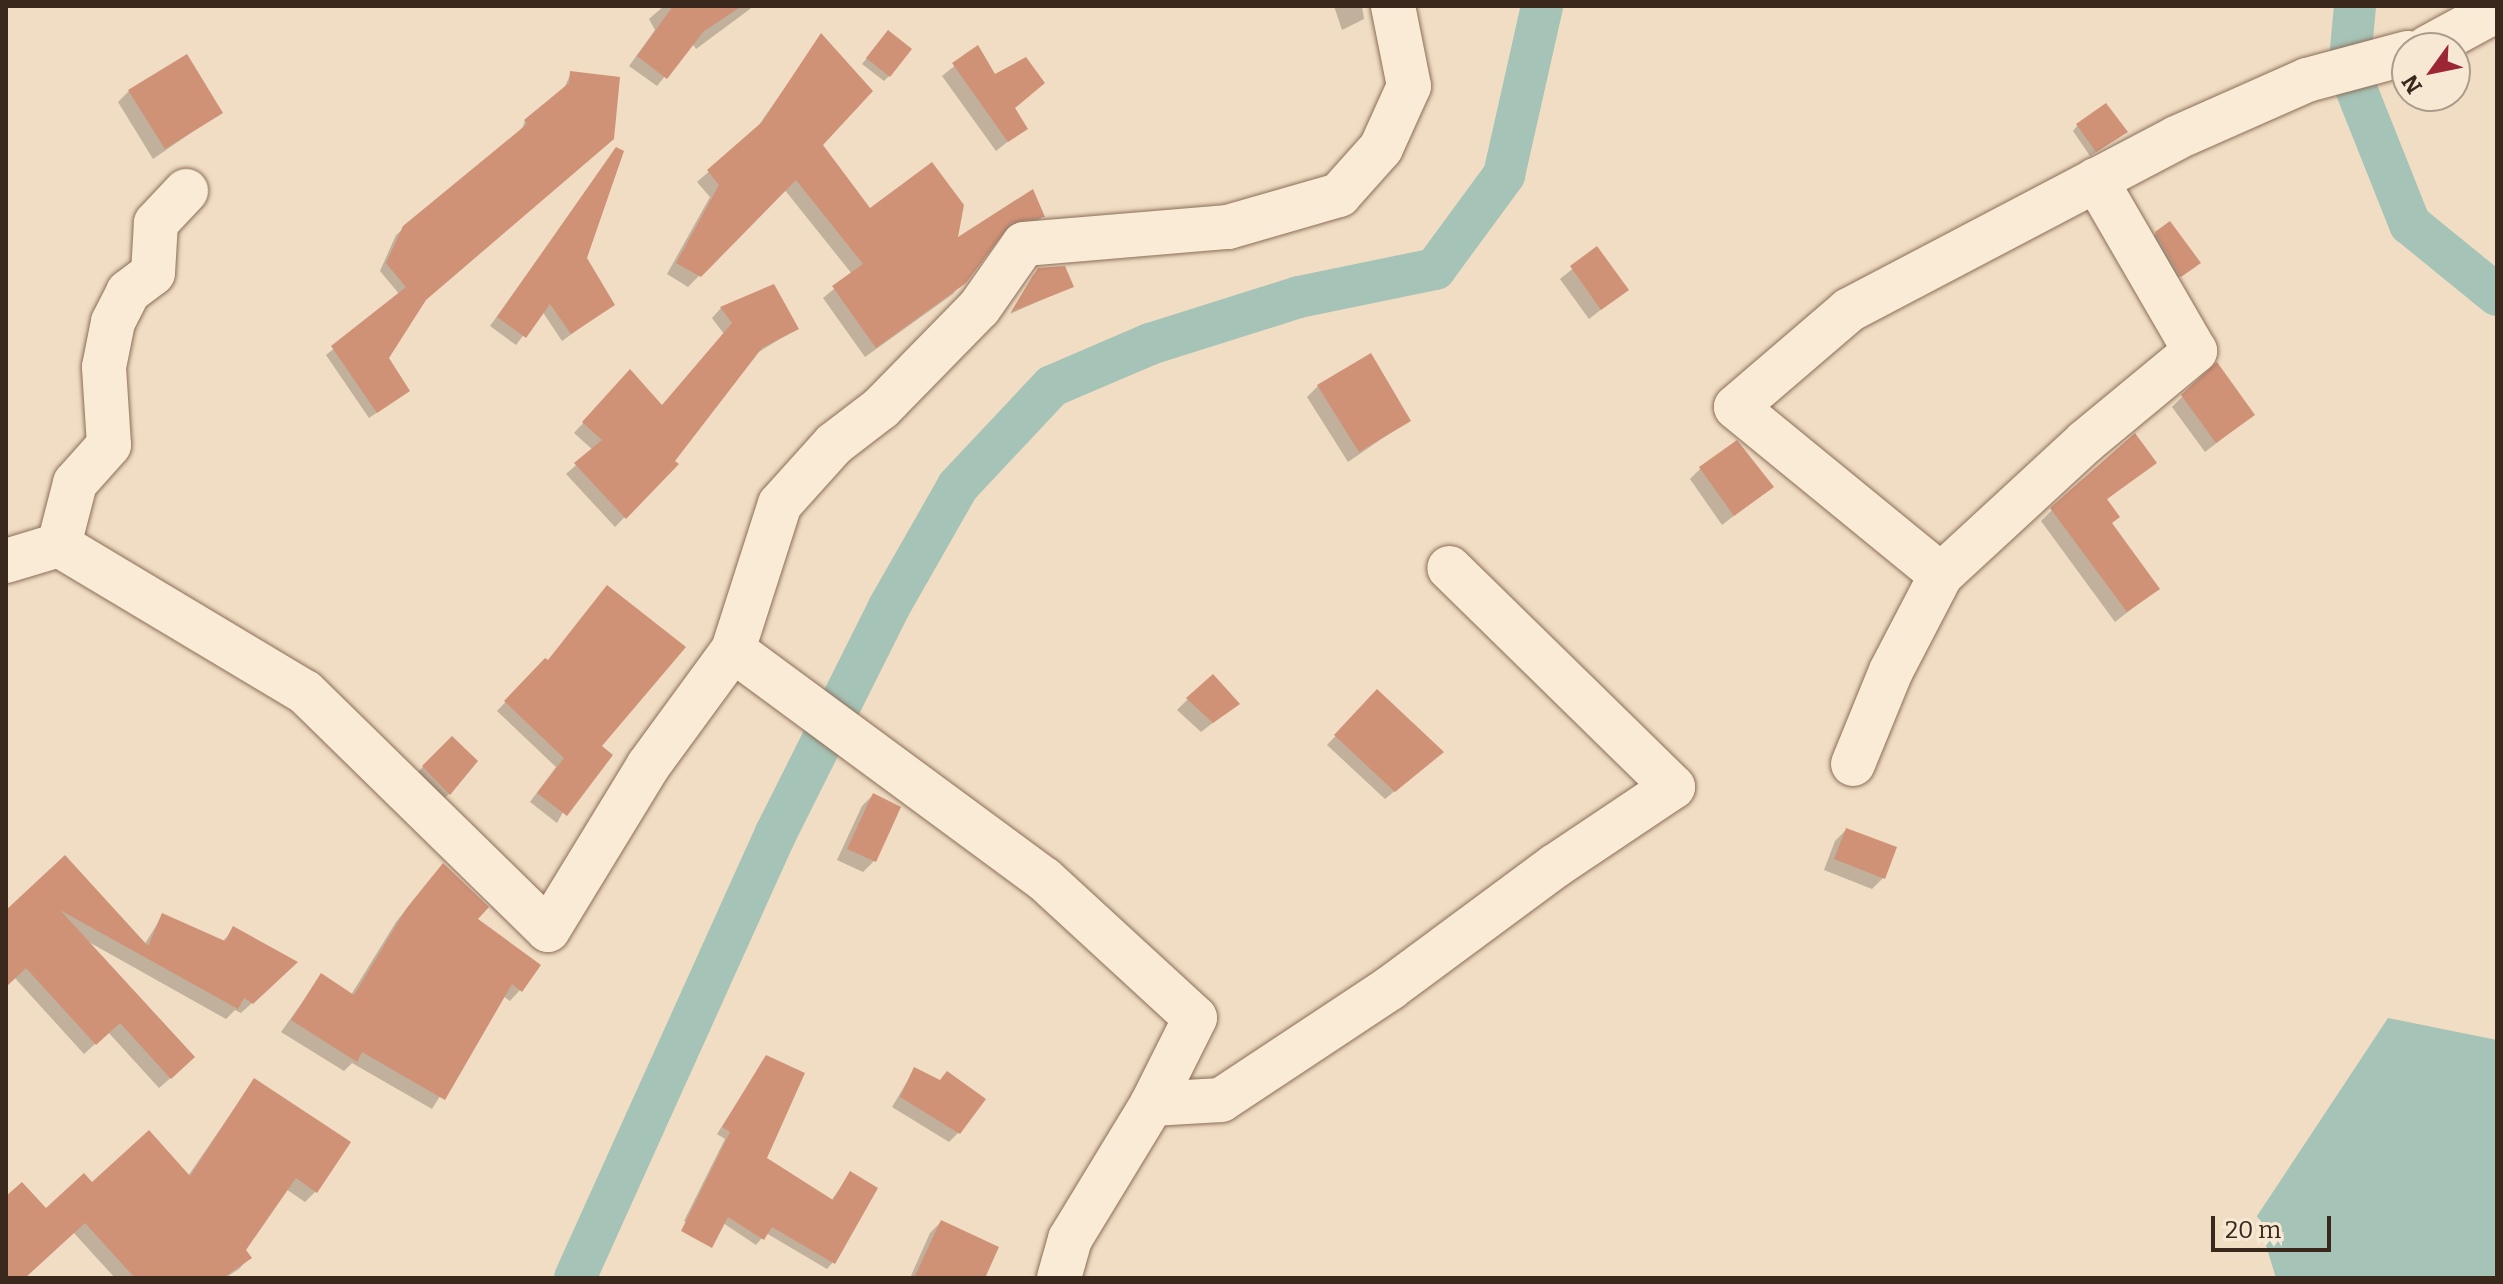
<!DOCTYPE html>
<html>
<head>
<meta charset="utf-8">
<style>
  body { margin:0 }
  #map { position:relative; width:2503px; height:1284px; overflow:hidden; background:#f0ddc3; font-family:Bitter,serif }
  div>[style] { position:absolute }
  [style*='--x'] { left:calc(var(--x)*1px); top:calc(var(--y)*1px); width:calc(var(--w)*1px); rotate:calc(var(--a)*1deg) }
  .water>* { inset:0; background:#a5c3b6 }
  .shadow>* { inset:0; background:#0003 }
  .canal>* { height:42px; margin:-21px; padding:0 21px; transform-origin:21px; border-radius:21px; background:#a5c3b6 }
  .building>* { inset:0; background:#d09277 }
  .roads { filter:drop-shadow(0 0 2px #8b6e59) drop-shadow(0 0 2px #8b6e59) }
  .minor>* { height:44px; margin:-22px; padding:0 22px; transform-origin:22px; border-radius:22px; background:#faebd6 }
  span { translate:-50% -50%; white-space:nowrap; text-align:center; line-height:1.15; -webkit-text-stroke:6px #f7e8d3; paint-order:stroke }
  .frame { position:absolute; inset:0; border:8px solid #3a281d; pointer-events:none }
  .north { position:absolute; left:2391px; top:32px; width:80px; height:80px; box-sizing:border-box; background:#f7e8d3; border:2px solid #ab9b8a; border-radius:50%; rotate:237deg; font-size:22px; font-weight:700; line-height:32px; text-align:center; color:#3a281d }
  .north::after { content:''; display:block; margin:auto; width:28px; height:36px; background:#9d2634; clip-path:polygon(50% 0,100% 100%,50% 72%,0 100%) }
  .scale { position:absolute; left:2211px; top:1216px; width:120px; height:36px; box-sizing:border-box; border:4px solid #3a281d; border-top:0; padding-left:10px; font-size:24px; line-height:28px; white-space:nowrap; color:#3a281d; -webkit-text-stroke:6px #f7e8d3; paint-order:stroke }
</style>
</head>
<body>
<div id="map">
  <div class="water">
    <i style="clip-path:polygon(2388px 1018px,2497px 1040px,2497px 1278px,2276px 1278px,2257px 1216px)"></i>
  </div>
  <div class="shadow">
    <i style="clip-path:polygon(664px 6px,754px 6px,696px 49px,692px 43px,657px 86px,629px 66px,655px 30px,649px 19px)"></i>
    <i style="clip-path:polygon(1334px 6px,1362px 6px,1364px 19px,1342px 30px)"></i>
    <i style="clip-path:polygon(821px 36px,821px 145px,870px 211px,955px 242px,1032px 192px,1042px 217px,1032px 227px,1001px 232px,953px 294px,865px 357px,823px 298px,852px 274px,784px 189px,688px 287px,667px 274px,710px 197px,697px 182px,754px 132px)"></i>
    <i style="clip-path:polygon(883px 38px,889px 76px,884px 81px,862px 64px)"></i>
    <i style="clip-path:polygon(977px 48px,1025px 128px,996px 151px,942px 76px)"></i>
    <i style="clip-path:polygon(571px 73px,618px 78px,423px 302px,387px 358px,408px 391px,369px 418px,326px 355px,400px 295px,380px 271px,396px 235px,521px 131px,525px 121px,563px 91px)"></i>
    <i style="clip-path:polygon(129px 91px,221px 112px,153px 159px,118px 102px)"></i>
    <i style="clip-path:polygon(2077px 126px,2120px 137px,2090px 156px,2073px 131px)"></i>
    <i style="clip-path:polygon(616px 149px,585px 258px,613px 304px,562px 341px,542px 311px,516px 345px,490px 326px)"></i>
    <i style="clip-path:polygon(2156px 233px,2193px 268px,2175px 280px,2151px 238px)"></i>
    <i style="clip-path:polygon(1597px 249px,1626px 290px,1589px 319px,1560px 279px)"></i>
    <i style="clip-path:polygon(1039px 270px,1071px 287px,1010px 314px,1033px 275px)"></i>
    <i style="clip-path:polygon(773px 287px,796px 329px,754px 355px,672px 461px,676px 464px,615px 527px,566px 474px,593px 450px,574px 433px,621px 382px,661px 407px,724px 334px,712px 318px,721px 308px)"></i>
    <i style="clip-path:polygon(1318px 386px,1409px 420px,1348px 462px,1307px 397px)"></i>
    <i style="clip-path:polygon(2183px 396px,2253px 415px,2205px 452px,2172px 407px)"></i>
    <i style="clip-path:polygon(2154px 463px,2106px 500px,2111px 524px,2157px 589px,2115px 622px,2041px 521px,2052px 510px)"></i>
    <i style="clip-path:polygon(1701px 468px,1771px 487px,1722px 525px,1690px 479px)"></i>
    <i style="clip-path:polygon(545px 660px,599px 746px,557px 823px,530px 802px,556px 767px,497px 711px)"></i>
    <i style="clip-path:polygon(1188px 699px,1237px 704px,1201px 732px,1177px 710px)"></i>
    <i style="clip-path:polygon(1369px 700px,1433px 760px,1385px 799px,1327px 745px)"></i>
    <i style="clip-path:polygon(452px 738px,449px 794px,438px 804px,412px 778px)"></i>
    <i style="clip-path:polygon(873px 795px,874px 861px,863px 872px,837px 860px,862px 806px)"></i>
    <i style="clip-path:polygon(1846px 830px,1883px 878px,1872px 889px,1824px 870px,1835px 841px)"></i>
    <i style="clip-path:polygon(65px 858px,144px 945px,163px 915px,222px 942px,234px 929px,285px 973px,241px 1013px,235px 1010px,226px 1019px,87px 941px,182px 1068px,159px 1088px,108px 1032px,84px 1054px,14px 977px,6px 985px,6px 912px)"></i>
    <i style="clip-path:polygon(433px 876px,475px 920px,520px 990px,510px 1001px,503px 996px,432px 1109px,352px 1063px,344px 1071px,281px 1032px,322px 975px,351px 995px,396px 922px)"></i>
    <i style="clip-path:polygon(766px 1057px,765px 1159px,831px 1201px,850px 1174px,833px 1262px,827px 1269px,766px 1233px,756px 1245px,723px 1223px,714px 1235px,684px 1221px,725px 1139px,717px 1134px)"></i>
    <i style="clip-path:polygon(914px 1070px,959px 1132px,949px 1142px,892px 1107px)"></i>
    <i style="clip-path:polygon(254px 1080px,316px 1191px,305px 1202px,286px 1189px,243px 1250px,249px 1258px,239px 1269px,225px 1278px,115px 1278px,73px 1232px,24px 1278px,6px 1278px,6px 1199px,46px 1211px,92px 1185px,188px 1176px)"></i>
    <i style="clip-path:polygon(941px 1222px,983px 1278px,910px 1278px,930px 1233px)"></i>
  </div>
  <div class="canal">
    <i style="--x:2355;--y:6;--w:65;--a:95.3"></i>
    <i style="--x:2349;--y:71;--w:165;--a:68.3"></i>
    <i style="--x:2410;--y:224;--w:112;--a:39.2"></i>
    <i style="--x:575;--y:1278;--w:486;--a:-65.7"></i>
    <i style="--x:775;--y:835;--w:255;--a:-63.4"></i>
    <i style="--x:889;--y:607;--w:139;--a:-60.3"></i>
    <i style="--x:958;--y:486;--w:137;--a:-46.8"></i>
    <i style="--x:1052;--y:386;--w:107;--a:-23.2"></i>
    <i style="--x:1150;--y:344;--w:156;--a:-17.5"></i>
    <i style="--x:1299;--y:297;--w:139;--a:-11.6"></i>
    <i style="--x:1435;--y:269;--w:117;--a:-53.7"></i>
    <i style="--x:1504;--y:175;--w:173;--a:-77.3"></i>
  </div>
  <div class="building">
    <i style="clip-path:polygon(673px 6px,742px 6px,704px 31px,667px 79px,637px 56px)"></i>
    <i style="clip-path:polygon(888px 30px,912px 49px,890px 77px,866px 58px)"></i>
    <i style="clip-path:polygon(821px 33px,873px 91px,823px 145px,870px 208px,932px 162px,964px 205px,958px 237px,1033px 189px,1045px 217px,1011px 223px,966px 283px,876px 348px,832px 286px,863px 264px,796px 180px,701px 277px,676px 263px,719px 185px,707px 170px,762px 122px)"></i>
    <i style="clip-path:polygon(978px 45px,995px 74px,1026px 57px,1045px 83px,1015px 108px,1028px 129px,1008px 142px,952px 63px)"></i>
    <i style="clip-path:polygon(187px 54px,223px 113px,165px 149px,128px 90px)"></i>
    <i style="clip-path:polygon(570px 71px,620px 77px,614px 139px,426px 300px,389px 358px,410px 391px,377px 413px,331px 346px,406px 287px,386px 263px,403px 226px,527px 124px,524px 120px,569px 83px)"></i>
    <i style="clip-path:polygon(2106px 103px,2128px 132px,2096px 152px,2076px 124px)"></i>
    <i style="clip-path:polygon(616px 147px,624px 151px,587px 258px,615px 305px,571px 334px,550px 304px,526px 338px,497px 317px)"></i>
    <i style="clip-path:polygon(2170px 221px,2201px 263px,2181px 277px,2155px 232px)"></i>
    <i style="clip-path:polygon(1597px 246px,1629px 290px,1601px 310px,1570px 266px)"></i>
    <i style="clip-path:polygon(1065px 266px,1074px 287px,1011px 312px,1038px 268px)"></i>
    <i style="clip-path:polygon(774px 284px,799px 329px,762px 348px,675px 461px,679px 464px,626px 519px,574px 463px,602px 440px,582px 422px,630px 369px,662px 405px,732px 323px,720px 307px)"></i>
    <i style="clip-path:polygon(1371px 353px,1411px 421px,1359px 452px,1317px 385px)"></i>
    <i style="clip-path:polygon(2217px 362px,2255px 415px,2216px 443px,2181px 395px)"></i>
    <i style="clip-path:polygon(2135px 433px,2157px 463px,2107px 499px,2120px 517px,2112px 523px,2160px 589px,2127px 612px,2050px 508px)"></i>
    <i style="clip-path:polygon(1737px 440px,1774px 487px,1734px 516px,1699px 467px)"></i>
    <i style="clip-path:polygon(607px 585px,686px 647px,602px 746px,613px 755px,567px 816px,537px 793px,564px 758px,504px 701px,545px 658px,548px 660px)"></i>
    <i style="clip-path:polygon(1213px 674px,1240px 704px,1213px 723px,1186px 698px)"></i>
    <i style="clip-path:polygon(1377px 689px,1444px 752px,1395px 792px,1334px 735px)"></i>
    <i style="clip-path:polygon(452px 736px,478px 761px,450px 795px,422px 766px)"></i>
    <i style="clip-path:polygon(873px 793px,901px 807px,876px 862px,847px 849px)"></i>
    <i style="clip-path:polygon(1846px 828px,1897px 847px,1885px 879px,1834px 859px)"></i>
    <i style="clip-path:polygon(65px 855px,148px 946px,162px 913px,225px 941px,233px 926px,298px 962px,253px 1004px,244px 998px,238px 1009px,60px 910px,195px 1057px,171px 1079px,120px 1023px,96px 1045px,26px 968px,6px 987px,6px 910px)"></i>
    <i style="clip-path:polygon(443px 863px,489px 907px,478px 919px,541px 965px,522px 992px,512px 984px,445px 1100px,362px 1052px,357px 1062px,291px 1020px,321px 973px,354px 995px,406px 909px)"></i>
    <i style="clip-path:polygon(766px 1055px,805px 1073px,767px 1158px,833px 1200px,850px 1171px,878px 1188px,835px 1264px,772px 1227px,764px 1240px,728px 1217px,712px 1248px,681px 1231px,730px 1132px,722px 1127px)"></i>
    <i style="clip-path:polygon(914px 1067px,940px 1080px,947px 1071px,986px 1099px,960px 1134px,900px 1097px)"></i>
    <i style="clip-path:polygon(254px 1078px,351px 1142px,317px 1193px,296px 1178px,246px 1250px,252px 1258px,223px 1278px,135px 1278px,85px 1223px,25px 1278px,6px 1278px,6px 1196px,22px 1182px,46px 1208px,84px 1173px,92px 1182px,149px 1130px,190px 1176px)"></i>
    <i style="clip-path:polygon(941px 1220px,999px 1247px,985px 1278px,914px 1278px)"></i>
  </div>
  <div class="roads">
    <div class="minor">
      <i style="--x:2427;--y:48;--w:80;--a:-28.5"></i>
      <i style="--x:59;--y:545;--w:64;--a:-75.5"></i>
      <i style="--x:75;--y:483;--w:51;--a:-48.2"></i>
      <i style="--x:109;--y:445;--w:78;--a:-93.7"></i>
      <i style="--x:104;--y:367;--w:46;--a:-78.7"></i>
      <i style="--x:113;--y:322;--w:34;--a:-63"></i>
      <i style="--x:128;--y:292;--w:31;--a:-37"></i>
      <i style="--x:153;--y:273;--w:50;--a:-86.6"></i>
      <i style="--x:156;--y:223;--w:44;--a:-46.8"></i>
      <i style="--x:6;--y:561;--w:55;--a:-16.8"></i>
      <i style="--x:59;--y:545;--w:287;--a:30.9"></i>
      <i style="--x:305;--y:692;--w:340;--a:44.4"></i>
      <i style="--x:548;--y:930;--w:192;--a:-58.6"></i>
      <i style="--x:648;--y:766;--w:144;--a:-53.8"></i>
      <i style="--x:733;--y:650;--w:386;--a:36.4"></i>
      <i style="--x:1044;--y:879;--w:205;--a:42.6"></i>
      <i style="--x:1195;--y:1018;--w:96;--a:116.6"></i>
      <i style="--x:1152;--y:1104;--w:69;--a:-3.3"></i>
      <i style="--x:1221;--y:1100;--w:203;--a:-33.5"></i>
      <i style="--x:1390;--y:988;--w:205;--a:-36.5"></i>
      <i style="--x:1555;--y:866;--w:142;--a:-33.8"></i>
      <i style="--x:1673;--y:787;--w:313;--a:-135.6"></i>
      <i style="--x:1941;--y:575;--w:265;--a:-140.7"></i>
      <i style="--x:1736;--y:407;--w:149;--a:-40.6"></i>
      <i style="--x:1849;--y:310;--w:369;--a:-27.7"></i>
      <i style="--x:2176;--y:138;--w:143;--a:-23.9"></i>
      <i style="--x:2307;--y:80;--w:104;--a:-15.1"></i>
      <i style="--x:733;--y:650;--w:153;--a:-72.2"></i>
      <i style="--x:780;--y:504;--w:81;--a:-48"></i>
      <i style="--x:834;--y:444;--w:59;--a:-37.5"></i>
      <i style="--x:881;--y:408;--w:140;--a:-45.6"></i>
      <i style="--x:979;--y:308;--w:78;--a:-54.9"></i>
      <i style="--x:1024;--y:244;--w:205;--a:-4.8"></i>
      <i style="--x:1228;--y:227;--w:116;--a:-16.1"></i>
      <i style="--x:1339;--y:195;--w:63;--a:-48.2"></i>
      <i style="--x:1381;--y:148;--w:68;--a:-65.7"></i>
      <i style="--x:1409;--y:86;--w:82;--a:-101.3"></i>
      <i style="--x:1853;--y:764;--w:100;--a:-67.8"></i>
      <i style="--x:1891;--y:671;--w:108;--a:-62.5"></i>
      <i style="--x:1941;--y:575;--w:196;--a:-42.7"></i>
      <i style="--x:2085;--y:442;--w:143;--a:-39.6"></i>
      <i style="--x:2195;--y:351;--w:198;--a:-120.1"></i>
      <i style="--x:1059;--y:1278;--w:41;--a:-74.2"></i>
      <i style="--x:1070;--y:1239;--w:158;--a:-58.7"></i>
    </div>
  </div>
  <div class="frame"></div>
  <div class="north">N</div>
  <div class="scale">20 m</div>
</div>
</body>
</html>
